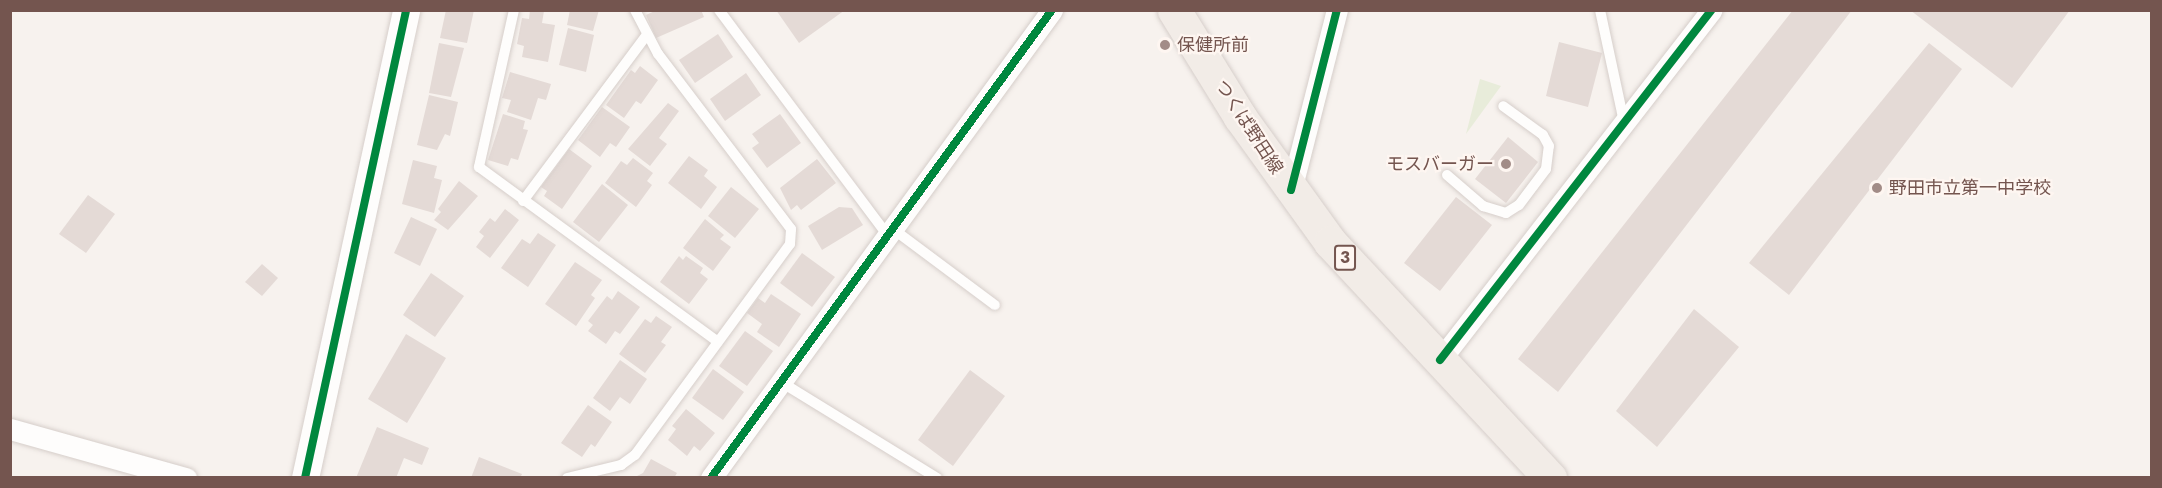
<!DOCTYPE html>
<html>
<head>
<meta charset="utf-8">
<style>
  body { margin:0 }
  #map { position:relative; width:2162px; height:488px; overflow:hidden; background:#f7f2ee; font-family:Jost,"Noto Sans JP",sans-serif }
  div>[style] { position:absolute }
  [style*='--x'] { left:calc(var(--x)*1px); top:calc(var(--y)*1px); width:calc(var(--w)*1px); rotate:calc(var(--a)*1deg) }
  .green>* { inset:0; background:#e8ecda }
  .building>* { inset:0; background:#e4dad6 }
  .roads { filter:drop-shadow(0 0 2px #d6ceca) drop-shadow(0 0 2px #d6ceca) }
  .service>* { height:10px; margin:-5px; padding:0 5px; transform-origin:5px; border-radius:5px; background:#fefdfc }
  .minor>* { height:21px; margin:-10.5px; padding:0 10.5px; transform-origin:10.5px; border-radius:10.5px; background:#fefdfc }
  .tertiary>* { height:27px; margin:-13.5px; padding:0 13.5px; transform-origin:13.5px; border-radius:13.5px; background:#fefdfc }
  .primary>* { height:33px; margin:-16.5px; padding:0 16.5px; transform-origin:16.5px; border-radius:16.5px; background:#f2ece7 }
  .cycleway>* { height:8px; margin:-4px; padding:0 4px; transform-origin:4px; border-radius:4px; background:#00873e }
  .dots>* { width:16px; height:16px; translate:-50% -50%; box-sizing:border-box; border:3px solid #fef6f1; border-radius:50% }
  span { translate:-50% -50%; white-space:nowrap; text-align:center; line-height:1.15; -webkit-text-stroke:4.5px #fef6f1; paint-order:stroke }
  .shield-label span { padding:2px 4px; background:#fef6f1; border:2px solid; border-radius:4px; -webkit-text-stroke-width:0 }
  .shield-label { font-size:16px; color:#74554f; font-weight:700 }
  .poi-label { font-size:18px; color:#74554f }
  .left { translate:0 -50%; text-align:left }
  .right { translate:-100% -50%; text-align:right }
  .street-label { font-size:18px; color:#74554f }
  .frame { position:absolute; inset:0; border:12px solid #74554f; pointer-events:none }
</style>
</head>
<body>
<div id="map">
  <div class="green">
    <i style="clip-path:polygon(1480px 79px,1501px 86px,1466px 134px)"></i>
  </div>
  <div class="building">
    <i style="clip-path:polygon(446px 10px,474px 10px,467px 43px,440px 38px)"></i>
    <i style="clip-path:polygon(530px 10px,544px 11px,542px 23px,555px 25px,548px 62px,522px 57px,524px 46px,517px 44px,522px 18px,529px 19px)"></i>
    <i style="clip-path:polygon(570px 10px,599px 10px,593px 31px,567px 25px)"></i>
    <i style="clip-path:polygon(657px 10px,701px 10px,704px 17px,656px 38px,646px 15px)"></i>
    <i style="clip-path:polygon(776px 10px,845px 10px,799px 43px)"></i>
    <i style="clip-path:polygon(1793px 10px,1852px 10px,1558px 392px,1518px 359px)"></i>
    <i style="clip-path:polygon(1910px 10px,2070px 10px,2012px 88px)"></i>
    <i style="clip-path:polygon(568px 28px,594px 35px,586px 72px,559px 65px)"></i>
    <i style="clip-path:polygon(718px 34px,733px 57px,695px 83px,679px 60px)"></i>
    <i style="clip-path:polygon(1559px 42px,1602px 53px,1588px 107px,1546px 96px)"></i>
    <i style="clip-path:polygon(439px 43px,464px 48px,451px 97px,429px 93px)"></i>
    <i style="clip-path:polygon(1929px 43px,1962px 69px,1789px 295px,1749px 263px)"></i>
    <i style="clip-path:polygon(640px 66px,658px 80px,641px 104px,636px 101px,624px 118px,606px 105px,631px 70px,635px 73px)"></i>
    <i style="clip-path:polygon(510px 72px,551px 84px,546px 100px,538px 98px,531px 120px,507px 112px,511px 100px,502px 98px)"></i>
    <i style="clip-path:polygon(746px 73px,761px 95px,725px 121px,710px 99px)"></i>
    <i style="clip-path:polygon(429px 95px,458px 102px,450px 136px,445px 134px,437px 150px,417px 145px)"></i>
    <i style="clip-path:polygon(668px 103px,679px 111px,659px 138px,667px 144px,650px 166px,628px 149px)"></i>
    <i style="clip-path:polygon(602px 107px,630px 127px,616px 147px,610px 143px,600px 157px,578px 140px)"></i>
    <i style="clip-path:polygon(503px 114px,525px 121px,523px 129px,528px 130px,518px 160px,511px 158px,508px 166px,488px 160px)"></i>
    <i style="clip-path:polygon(780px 114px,801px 143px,767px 168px,752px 148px,759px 143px,752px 134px)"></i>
    <i style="clip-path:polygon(1508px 137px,1538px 162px,1506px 203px,1475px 179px)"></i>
    <i style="clip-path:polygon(569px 149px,592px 166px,562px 209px,544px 196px,547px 191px,541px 187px)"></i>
    <i style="clip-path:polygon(689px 156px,708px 170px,704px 176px,717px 187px,701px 209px,668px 183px)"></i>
    <i style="clip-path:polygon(633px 158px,653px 173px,647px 181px,652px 185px,636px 207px,605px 183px,621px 161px,627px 165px)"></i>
    <i style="clip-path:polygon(817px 159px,836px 183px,801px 210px,797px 205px,791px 210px,780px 188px)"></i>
    <i style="clip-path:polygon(413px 160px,437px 166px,434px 178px,442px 180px,434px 213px,402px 204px)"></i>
    <i style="clip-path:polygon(459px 181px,478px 196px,448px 230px,434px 220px,441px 212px,438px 209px)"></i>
    <i style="clip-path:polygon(602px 184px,628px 205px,599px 242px,573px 222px)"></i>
    <i style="clip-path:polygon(731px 187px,759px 209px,735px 238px,708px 216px)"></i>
    <i style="clip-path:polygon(88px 195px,115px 214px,86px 253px,59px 234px)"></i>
    <i style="clip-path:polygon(1456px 197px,1492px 225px,1440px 291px,1404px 263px)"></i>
    <i style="clip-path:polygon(839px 207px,852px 208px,863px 225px,822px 250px,808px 226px)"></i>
    <i style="clip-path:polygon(505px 209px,519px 220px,490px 258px,476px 247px,484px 236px,479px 232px,490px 218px,495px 222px)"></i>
    <i style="clip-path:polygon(411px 217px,437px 229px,420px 266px,394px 253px)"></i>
    <i style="clip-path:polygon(705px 219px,724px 235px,720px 239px,731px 247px,713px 271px,683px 248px)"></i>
    <i style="clip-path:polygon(538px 233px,556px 245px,528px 287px,501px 268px,522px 239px,530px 244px)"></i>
    <i style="clip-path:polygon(802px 253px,835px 277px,812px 307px,780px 283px)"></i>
    <i style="clip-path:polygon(679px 256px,683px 260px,686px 256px,703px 268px,700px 273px,708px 279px,689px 304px,660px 282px)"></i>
    <i style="clip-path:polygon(575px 262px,602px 280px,591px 295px,595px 298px,576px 326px,545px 304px)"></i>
    <i style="clip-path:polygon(262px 264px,278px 278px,262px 296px,245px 282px)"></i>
    <i style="clip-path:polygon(431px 273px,464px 296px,435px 337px,403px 315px)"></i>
    <i style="clip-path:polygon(618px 291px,640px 307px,620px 334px,615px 331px,606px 344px,588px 331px,593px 325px,588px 321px,607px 296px,612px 300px)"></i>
    <i style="clip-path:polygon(771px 294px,801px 314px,779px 347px,757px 332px,762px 324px,747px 313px,758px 298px,765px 303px)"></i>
    <i style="clip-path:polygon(1694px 309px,1739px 347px,1657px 447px,1616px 411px)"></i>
    <i style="clip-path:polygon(656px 316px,672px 327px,661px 342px,666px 345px,645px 373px,619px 354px,645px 319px,651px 323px)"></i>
    <i style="clip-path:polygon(745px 331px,773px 351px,747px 386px,719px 366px)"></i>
    <i style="clip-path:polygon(406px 334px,446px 358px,407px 423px,368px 399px)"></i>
    <i style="clip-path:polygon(620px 360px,647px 379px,630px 404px,620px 397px,610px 411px,593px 398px)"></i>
    <i style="clip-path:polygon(713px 369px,744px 392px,723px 420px,692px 398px)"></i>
    <i style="clip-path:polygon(970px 370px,1005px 396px,953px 466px,918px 440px)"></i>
    <i style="clip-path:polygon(588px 405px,612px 422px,595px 447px,591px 444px,582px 457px,561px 443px)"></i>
    <i style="clip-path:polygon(686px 409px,715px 433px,700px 451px,694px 446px,687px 456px,668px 440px,676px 429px,672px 426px)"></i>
    <i style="clip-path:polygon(377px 427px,429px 448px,422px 465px,404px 458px,396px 478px,356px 478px)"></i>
    <i style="clip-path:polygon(479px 457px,522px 474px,520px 478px,471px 478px)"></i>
    <i style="clip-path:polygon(651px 459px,677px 473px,674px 478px,633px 478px,643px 473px)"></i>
  </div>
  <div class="roads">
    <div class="service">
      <i style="--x:514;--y:10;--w:161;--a:102.6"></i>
      <i style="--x:479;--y:167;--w:296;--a:36.2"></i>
      <i style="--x:719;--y:10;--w:282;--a:53.2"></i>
      <i style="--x:1600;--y:10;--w:115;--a:77.9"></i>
      <i style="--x:1447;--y:175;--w:48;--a:40.7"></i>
      <i style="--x:1483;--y:206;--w:24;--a:17"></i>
      <i style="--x:1506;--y:213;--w:15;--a:-32"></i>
      <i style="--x:1519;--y:205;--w:45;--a:-53.1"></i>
      <i style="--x:1546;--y:169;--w:23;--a:-83"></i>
      <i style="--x:1549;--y:146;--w:13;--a:-119"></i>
      <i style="--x:1543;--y:135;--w:49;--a:-144.1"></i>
      <i style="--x:523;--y:201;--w:206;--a:-53.3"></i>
      <i style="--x:893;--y:229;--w:127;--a:36.7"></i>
      <i style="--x:781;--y:382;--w:183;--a:31.6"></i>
      <i style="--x:567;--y:478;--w:56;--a:-13.5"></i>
      <i style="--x:621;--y:465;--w:17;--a:-36"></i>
      <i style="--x:635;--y:455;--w:262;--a:-53.7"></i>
      <i style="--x:790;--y:244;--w:15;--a:-86"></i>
      <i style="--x:791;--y:229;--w:220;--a:-127.2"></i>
      <i style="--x:658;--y:54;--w:50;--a:-117.6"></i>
    </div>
    <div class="minor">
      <i style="--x:1291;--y:190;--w:186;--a:-75.7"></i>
      <i style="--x:1440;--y:360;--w:443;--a:-52.2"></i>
      <i style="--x:10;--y:429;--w:183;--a:15.6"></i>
      <i style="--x:711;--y:478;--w:579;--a:-53.92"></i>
    </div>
    <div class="tertiary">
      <i style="--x:305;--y:478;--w:479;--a:-77.8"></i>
    </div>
    <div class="primary">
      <i style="--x:1174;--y:10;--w:126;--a:58.3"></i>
      <i style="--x:1240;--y:117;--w:154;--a:54.2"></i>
      <i style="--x:1330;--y:242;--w:323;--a:47"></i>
    </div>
  </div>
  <div class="cycleway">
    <i style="--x:1291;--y:190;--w:186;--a:-75.7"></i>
    <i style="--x:1440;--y:360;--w:443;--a:-52.2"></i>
    <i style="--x:305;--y:478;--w:479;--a:-77.8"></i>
    <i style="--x:711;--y:478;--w:579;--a:-53.92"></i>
  </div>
  <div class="dots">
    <i style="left:1165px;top:45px;background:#a28c87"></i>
    <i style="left:1506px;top:164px;background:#a28c87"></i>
    <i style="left:1877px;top:188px;background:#a28c87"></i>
  </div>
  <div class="shield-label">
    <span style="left:1345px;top:258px">3</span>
  </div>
  <div class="poi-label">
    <span class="left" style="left:1177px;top:45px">保健所前</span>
    <span class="right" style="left:1494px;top:164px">モスバーガー</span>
    <span class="left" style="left:1889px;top:188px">野田市立第一中学校</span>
  </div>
  <div class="street-label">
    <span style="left:1249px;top:127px;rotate:57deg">つくば野田線</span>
  </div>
  <div class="frame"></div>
</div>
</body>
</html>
